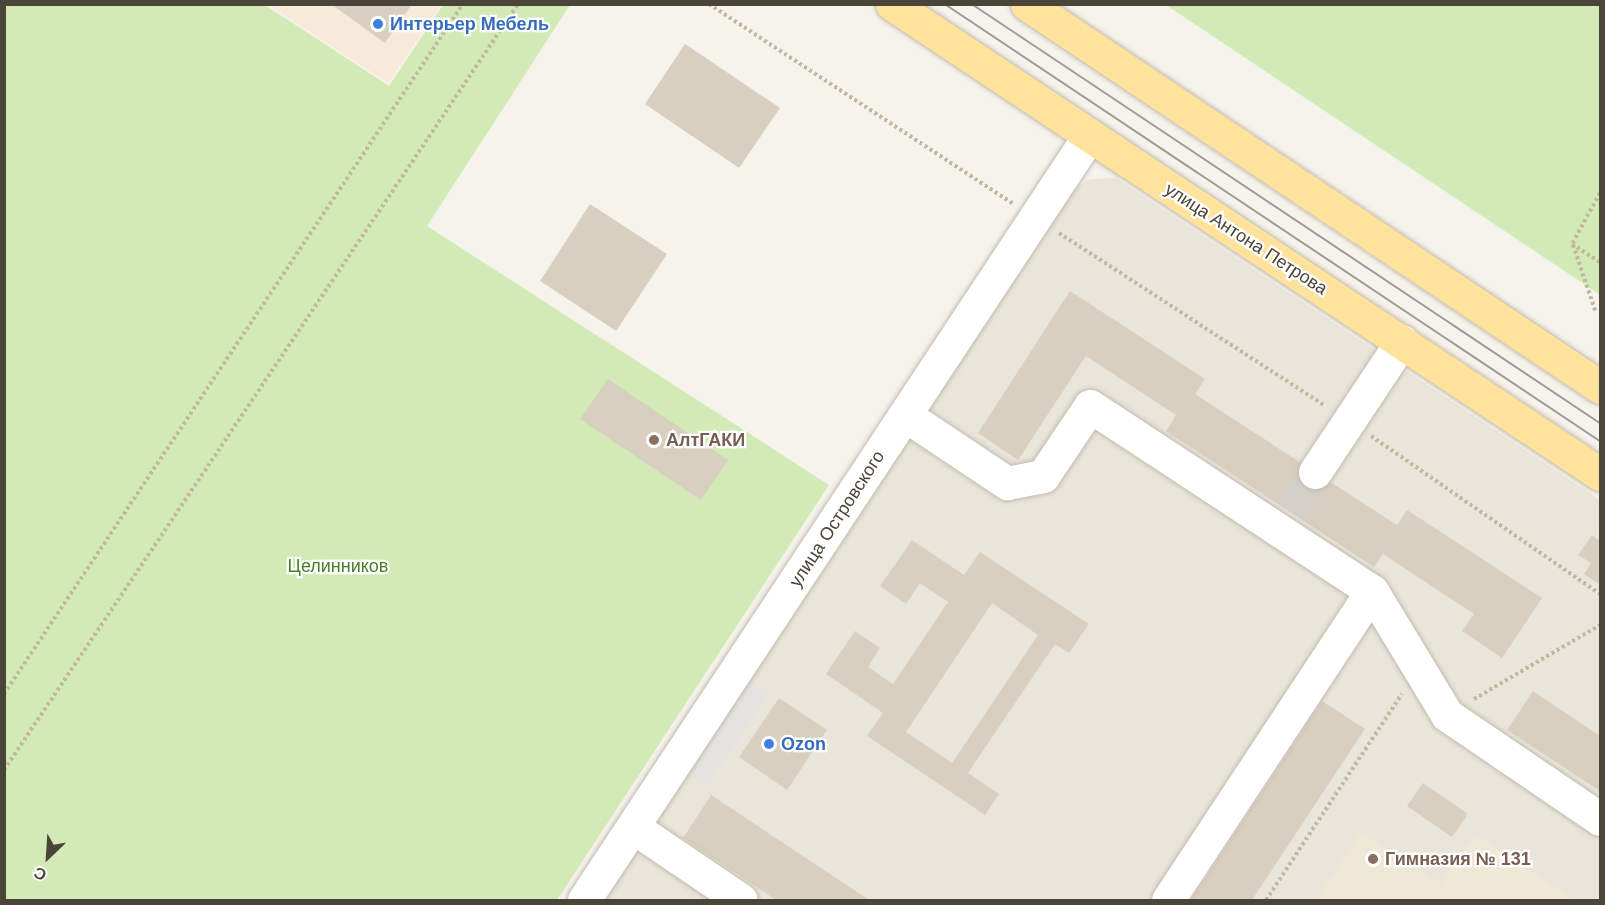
<!DOCTYPE html>
<html>
<head>
<meta charset="utf-8">
<style>
  body { margin:0 }
  #map { position:relative; width:1605px; height:905px; overflow:hidden; background:#f6f3ec; font-family:Helvetica,sans-serif }
  div>[style] { position:absolute }
  [style*='--x'] { left:calc(var(--x)*1px); top:calc(var(--y)*1px); width:calc(var(--w)*1px); rotate:calc(var(--a)*1deg) }
  .residential>* { inset:0; background:#eae5da }
  .commercial>* { inset:0; background:#f7ead8 }
  .education>* { inset:0; background:#efe8d6 }
  .green>* { inset:0; background:#d2eab5 }
  .parking>* { inset:0; background:#e5e3e0 }
  .building>* { inset:0; background:#d8cfc1 }
  .minor-tunnel>* { height:33px; margin-top:-16.5px; transform-origin:0; background:repeating-linear-gradient(90deg,#d4d0c8 0 33px,transparent 0 49px) }
  .path>* { height:4px; margin-top:-2px; transform-origin:0; background:repeating-linear-gradient(90deg,#c4b79f 0 3px,transparent 0 6px) }
  .roads { filter:drop-shadow(0 0 2px #c2bbae) drop-shadow(0 0 2px #c2bbae) }
  .minor>* { height:33px; margin:-16.5px; padding:0 16.5px; transform-origin:16.5px; border-radius:16.5px; background:#fff }
  .major>* { height:33px; margin:-16.5px; padding:0 16.5px; transform-origin:16.5px; border-radius:16.5px; background:#ffe39c }
  .tram>* { height:1.5px; margin:-0.75px; padding:0 0.75px; transform-origin:0.75px; border-radius:0.75px; background:#9a9a9a }
  .dots>* { width:16px; height:16px; translate:-50% -50%; box-sizing:border-box; border:3px solid #fff; border-radius:50% }
  span { translate:-50% -50%; white-space:nowrap; text-align:center; line-height:1.15; -webkit-text-stroke:4.5px #fff; paint-order:stroke }
  .shop-label { font-size:18px; color:#366cbe; font-weight:700 }
  .left { translate:0 -50%; text-align:left }
  .street-label { font-size:18px; color:#4b4439 }
  .education-label { font-size:18px; color:#785e54; font-weight:700 }
  .park-label { font-size:18px; color:#4a7f2a }
  .frame { position:absolute; inset:0; border:6px solid #4b4439; pointer-events:none }
  .north { position:absolute; left:18px; top:827px; width:60px; height:60px; -webkit-text-stroke:4px #fff; paint-order:stroke; rotate:205deg; font-size:16px; font-weight:700; line-height:24px; text-align:center; color:#4b4439 }
  .north::after { content:''; display:block; margin:auto; width:21px; height:27px; background:#4b4439; clip-path:polygon(50% 0,100% 100%,50% 72%,0 100%) }
</style>
</head>
<body>
<div id="map">
  <div class="residential">
    <i style="clip-path:polygon(1116px 178px,1600px 500px,1600px 900px,600px 900px,1065px 196px,1090px 179px)"></i>
  </div>
  <div class="commercial">
    <i style="clip-path:polygon(269px 5px,441px 5px,388px 83px)"></i>
  </div>
  <div class="education">
    <i style="clip-path:polygon(1361px 832px,1441px 884px,1475px 834px,1574px 900px,1316px 900px)"></i>
  </div>
  <div class="green">
    <i style="clip-path:polygon(5px 5px,265px 5px,389px 86px,443px 5px,570px 5px,427px 226px,829px 485px,557px 900px,5px 900px)"></i>
    <i style="clip-path:polygon(1166px 5px,1600px 5px,1600px 295px,1587px 286px)"></i>
  </div>
  <div class="parking">
    <i style="clip-path:polygon(750px 681px,770px 694px,706px 787px,687px 774px)"></i>
  </div>
  <div class="building">
    <i style="clip-path:polygon(331px 4px,412px 4px,385px 43px)"></i>
    <i style="clip-path:polygon(685px 44px,780px 108px,739px 168px,645px 104px)"></i>
    <i style="clip-path:polygon(590px 204px,667px 254px,616px 331px,540px 281px)"></i>
    <i style="clip-path:polygon(1070px 291px,1205px 379px,1195px 394px,1315px 472px,1397px 525px,1407px 510px,1542px 598px,1502px 658px,1462px 631px,1474px 614px,1383px 554px,1374px 567px,1166px 431px,1176px 415px,1086px 356px,1018px 460px,978px 433px)"></i>
    <i style="clip-path:polygon(608px 379px,728px 460px,701px 500px,580px 419px)"></i>
    <i style="clip-path:polygon(1592px 535px,1600px 541px,1600px 585px,1584px 574px,1591px 563px,1578px 555px)"></i>
    <i style="clip-path:polygon(evenodd,912px 540px,964px 575px,980px 552px,1089px 624px,1069px 653px,1055px 644px,968px 773px,999px 794px,985px 815px,867px 736px,883px 713px,826px 674px,855px 631px,880px 648px,868px 667px,893px 684px,948px 602px,920px 583px,906px 604px,880px 586px,912px 540px,992px 603px,1038px 635px,952px 763px,906px 732px,992px 603px)"></i>
    <i style="clip-path:polygon(1533px 691px,1600px 736px,1600px 791px,1507px 730px)"></i>
    <i style="clip-path:polygon(779px 698px,827px 730px,787px 790px,739px 757px)"></i>
    <i style="clip-path:polygon(1322px 701px,1365px 729px,1252px 900px,1191px 900px)"></i>
    <i style="clip-path:polygon(1423px 783px,1468px 814px,1452px 837px,1407px 806px)"></i>
    <i style="clip-path:polygon(711px 795px,869px 900px,776px 900px,683px 838px)"></i>
  </div>
  <div class="minor-tunnel">
    <i style="--x:1290;--y:511;--w:46;--a:-57.3"></i>
  </div>
  <div class="path">
    <i style="--x:709;--y:4;--w:363;--a:33.3"></i>
    <i style="--x:1600;--y:193;--w:58;--a:118.8"></i>
    <i style="--x:1572;--y:244;--w:33;--a:33"></i>
    <i style="--x:1059;--y:233;--w:316;--a:33"></i>
    <i style="--x:1573;--y:245;--w:72;--a:71.3"></i>
    <i style="--x:1371;--y:436;--w:278;--a:34.6"></i>
    <i style="--x:4;--y:694;--w:829;--a:-56.37"></i>
    <i style="--x:1474;--y:699;--w:146;--a:-30.4"></i>
    <i style="--x:4;--y:770;--w:922;--a:-56.14"></i>
    <i style="--x:1266;--y:900;--w:247;--a:-56.6"></i>
  </div>
  <div class="roads">
    <div class="minor">
      <i style="--x:905;--y:415;--w:123;--a:33.7"></i>
      <i style="--x:1007;--y:483;--w:37;--a:-11"></i>
      <i style="--x:1043;--y:476;--w:84;--a:-56.1"></i>
      <i style="--x:1090;--y:406;--w:337;--a:33.3"></i>
      <i style="--x:1372;--y:591;--w:145;--a:58.8"></i>
      <i style="--x:1447;--y:715;--w:185;--a:34.2"></i>
      <i style="--x:1315;--y:472;--w:157;--a:-56.4"></i>
      <i style="--x:633;--y:827;--w:130;--a:34.1"></i>
      <i style="--x:584;--y:900;--w:916;--a:-56.54"></i>
      <i style="--x:1168;--y:900;--w:370;--a:-56.6"></i>
    </div>
    <div class="major">
      <i style="--x:892;--y:4;--w:850;--a:33.58"></i>
      <i style="--x:1027;--y:4;--w:689;--a:33.76"></i>
    </div>
  </div>
  <div class="tram">
    <i style="--x:945;--y:4;--w:787;--a:33.71"></i>
    <i style="--x:972;--y:4;--w:755;--a:33.71"></i>
  </div>
  <div class="dots">
    <i style="left:378px;top:24px;background:#3f7fe0"></i>
    <i style="left:654px;top:440px;background:#8d6e63"></i>
    <i style="left:769px;top:744px;background:#3f7fe0"></i>
    <i style="left:1373px;top:859px;background:#8d6e63"></i>
  </div>
  <div class="shop-label">
    <span class="left" style="left:390px;top:24px">Интерьер Мебель</span>
    <span class="left" style="left:781px;top:744px">Ozon</span>
  </div>
  <div class="street-label">
    <span style="left:1246px;top:239px;rotate:33deg">улица Антона Петрова</span>
    <span style="left:837px;top:519px;rotate:-57deg">улица Островского</span>
  </div>
  <div class="education-label">
    <span class="left" style="left:666px;top:440px">АлтГАКИ</span>
    <span class="left" style="left:1385px;top:859px">Гимназия № 131</span>
  </div>
  <div class="park-label">
    <span style="left:338px;top:566px">Целинников</span>
  </div>
  <div class="frame"></div>
  <div class="north">С</div>
</div>
</body>
</html>
